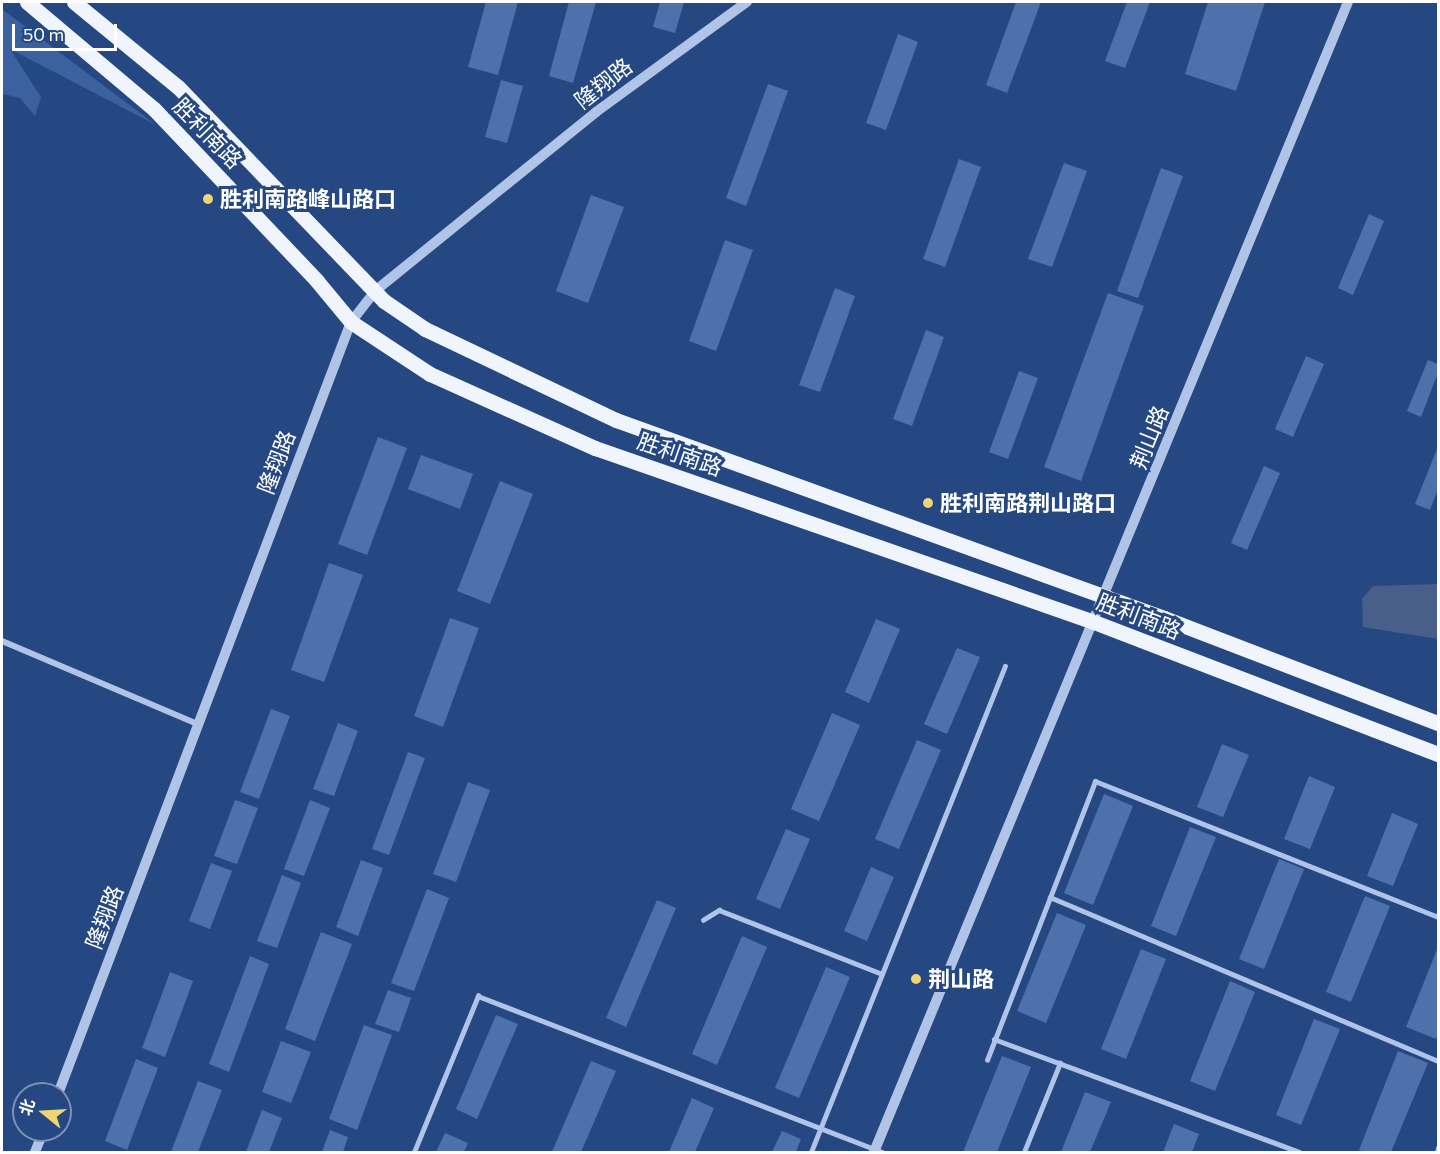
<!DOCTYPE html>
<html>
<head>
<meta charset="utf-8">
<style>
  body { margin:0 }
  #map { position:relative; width:1440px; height:1154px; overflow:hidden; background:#264882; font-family:Commissioner,"Noto Sans SC",sans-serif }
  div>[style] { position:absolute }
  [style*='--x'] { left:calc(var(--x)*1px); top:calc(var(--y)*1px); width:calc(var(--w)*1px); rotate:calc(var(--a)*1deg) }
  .green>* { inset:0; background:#3b619f }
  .water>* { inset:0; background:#485f8a }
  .building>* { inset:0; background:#4f71ab }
  .service>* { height:4.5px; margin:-2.25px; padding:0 2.25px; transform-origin:2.25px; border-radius:2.25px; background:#afc4e7 }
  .minor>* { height:6px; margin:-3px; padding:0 3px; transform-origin:3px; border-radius:3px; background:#afc4e7 }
  .tertiary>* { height:10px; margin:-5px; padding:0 5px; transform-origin:5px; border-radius:5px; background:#afc4e7 }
  .primary>* { height:15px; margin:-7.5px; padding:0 7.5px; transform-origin:7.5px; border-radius:7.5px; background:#f0f4fd }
  .dots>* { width:16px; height:16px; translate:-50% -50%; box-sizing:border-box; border:3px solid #264882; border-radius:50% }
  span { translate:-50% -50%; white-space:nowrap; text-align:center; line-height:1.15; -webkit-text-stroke:6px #264882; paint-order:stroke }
  .street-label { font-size:22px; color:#fff }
  .poi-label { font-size:22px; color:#fff; font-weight:700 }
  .left { translate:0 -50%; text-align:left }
  .frame { position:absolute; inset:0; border:3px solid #fff; pointer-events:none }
  .north { position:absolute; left:12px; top:1082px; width:60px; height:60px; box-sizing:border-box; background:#264882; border:2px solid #7d91b4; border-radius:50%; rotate:288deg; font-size:16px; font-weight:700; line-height:24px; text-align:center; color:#fff }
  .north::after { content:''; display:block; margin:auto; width:21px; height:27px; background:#f0d574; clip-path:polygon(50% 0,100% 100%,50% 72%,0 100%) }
  .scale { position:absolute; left:12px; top:24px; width:105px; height:27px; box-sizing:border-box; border:3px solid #fff; border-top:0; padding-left:8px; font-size:18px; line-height:21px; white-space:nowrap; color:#fff; -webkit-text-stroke:4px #264882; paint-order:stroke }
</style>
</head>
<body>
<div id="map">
  <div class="green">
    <i style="clip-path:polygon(2px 9px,156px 125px,10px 49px,41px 97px,35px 116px,20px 98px,3px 94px)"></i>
  </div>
  <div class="water">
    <i style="clip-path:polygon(1438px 584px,1438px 639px,1363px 627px,1362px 599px,1373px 586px)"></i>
  </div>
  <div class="building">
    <i style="clip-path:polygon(486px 2px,518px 2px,498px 75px,468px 67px)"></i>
    <i style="clip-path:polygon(569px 2px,596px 2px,573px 83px,549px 76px)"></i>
    <i style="clip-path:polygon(660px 2px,684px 2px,675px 33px,653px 27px)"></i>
    <i style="clip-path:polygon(1016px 2px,1041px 2px,1007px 93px,986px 85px)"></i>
    <i style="clip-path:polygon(1127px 2px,1150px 2px,1125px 68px,1105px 61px)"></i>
    <i style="clip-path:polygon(1208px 2px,1265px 2px,1236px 91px,1185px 74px)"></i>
    <i style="clip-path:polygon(898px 34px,918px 42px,886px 130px,866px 123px)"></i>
    <i style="clip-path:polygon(501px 80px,523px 86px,507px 143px,485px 137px)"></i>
    <i style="clip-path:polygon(768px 84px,788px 91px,746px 206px,726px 198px)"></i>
    <i style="clip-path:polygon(959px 159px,981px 167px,945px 267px,923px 259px)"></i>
    <i style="clip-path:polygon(1064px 163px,1087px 171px,1052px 267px,1028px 259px)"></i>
    <i style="clip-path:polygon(1161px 168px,1183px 176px,1138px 298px,1117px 291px)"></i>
    <i style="clip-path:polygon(591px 195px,624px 207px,588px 303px,556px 291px)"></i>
    <i style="clip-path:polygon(1369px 214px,1384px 221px,1353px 295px,1338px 288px)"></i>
    <i style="clip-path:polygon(725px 240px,753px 250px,716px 351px,689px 341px)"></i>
    <i style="clip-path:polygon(835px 288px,855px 296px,820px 392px,799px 385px)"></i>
    <i style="clip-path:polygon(1108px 293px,1144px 306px,1081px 481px,1044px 467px)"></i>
    <i style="clip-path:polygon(926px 330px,944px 337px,912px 426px,893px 419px)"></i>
    <i style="clip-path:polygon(1306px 356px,1324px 364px,1293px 437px,1275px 429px)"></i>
    <i style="clip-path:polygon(1428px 360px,1438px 364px,1438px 373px,1421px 417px,1407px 411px)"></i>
    <i style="clip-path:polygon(1019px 371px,1038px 378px,1008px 459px,989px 452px)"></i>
    <i style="clip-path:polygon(378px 437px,407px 448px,367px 555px,338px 544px)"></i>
    <i style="clip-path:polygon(1437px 449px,1438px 489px,1430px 510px,1415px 504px)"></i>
    <i style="clip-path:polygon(421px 455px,473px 474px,460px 509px,408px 489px)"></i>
    <i style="clip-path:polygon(1264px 466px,1280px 473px,1247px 550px,1231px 543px)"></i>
    <i style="clip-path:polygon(500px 481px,533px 494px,490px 604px,457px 591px)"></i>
    <i style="clip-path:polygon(329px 563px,363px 575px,324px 682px,291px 670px)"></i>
    <i style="clip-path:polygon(450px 618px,479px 628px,443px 727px,414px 716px)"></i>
    <i style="clip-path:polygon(876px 619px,900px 629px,869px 703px,845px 692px)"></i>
    <i style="clip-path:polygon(957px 648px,980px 657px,947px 734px,924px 724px)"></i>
    <i style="clip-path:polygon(271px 709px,290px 716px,259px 799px,240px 792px)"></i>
    <i style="clip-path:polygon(832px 713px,860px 725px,819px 821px,791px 809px)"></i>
    <i style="clip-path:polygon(338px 723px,358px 731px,334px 796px,313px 789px)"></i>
    <i style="clip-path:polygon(917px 740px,941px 750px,899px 849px,875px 839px)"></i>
    <i style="clip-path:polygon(1222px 744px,1249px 755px,1223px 817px,1197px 807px)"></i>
    <i style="clip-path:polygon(408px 752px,425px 758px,389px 855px,372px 849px)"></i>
    <i style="clip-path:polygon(1309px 776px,1335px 787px,1310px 849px,1284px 839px)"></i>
    <i style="clip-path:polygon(468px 782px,490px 790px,456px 882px,433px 874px)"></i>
    <i style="clip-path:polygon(1104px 794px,1133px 806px,1093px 905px,1064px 893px)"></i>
    <i style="clip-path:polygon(235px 800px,258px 808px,237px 864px,214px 856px)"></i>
    <i style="clip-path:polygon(310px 800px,330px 808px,304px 876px,284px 869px)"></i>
    <i style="clip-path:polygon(1392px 813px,1418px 824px,1393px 886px,1367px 876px)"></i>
    <i style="clip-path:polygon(1190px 827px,1216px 837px,1176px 936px,1151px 926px)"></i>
    <i style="clip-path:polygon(786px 829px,810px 839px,780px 909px,756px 899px)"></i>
    <i style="clip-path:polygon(1279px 859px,1304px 869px,1264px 969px,1239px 959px)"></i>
    <i style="clip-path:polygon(361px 860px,383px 868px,358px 936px,336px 927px)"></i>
    <i style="clip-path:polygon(211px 863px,232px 871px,210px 929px,189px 921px)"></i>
    <i style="clip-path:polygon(871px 867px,894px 877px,867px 941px,844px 931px)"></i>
    <i style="clip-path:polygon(282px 875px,301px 883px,277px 948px,257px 941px)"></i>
    <i style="clip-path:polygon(427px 889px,449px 898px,414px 991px,391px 983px)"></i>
    <i style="clip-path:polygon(1365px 896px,1390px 906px,1351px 1002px,1326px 992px)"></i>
    <i style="clip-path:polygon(657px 900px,676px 908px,626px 1027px,606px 1018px)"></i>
    <i style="clip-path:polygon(1057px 913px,1086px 925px,1046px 1023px,1017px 1011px)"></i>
    <i style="clip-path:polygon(321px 932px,352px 944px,315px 1041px,285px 1029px)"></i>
    <i style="clip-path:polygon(742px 936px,767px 947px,717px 1065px,692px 1054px)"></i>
    <i style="clip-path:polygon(1438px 947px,1438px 1032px,1436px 1039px,1406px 1027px)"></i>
    <i style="clip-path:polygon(1141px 949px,1166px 959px,1126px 1059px,1101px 1049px)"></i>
    <i style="clip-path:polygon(250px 956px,269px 964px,229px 1072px,209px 1064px)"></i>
    <i style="clip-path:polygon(826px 967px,850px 977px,799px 1098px,775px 1088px)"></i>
    <i style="clip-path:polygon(170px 972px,193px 981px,165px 1057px,142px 1048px)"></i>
    <i style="clip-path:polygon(1230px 981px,1255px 992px,1215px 1091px,1190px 1081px)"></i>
    <i style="clip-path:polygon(388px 990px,411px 998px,399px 1032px,375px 1024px)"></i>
    <i style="clip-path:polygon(496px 1015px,518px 1024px,477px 1119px,456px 1109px)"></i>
    <i style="clip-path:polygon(1314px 1019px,1340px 1029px,1301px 1125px,1276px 1115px)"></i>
    <i style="clip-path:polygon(364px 1025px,392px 1035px,357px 1130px,329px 1119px)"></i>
    <i style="clip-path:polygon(281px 1041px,311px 1052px,291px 1103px,262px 1092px)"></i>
    <i style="clip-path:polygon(1398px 1051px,1428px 1063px,1391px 1152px,1366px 1152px,1359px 1150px)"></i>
    <i style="clip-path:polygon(1002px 1056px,1031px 1067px,997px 1152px,963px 1152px)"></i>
    <i style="clip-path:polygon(136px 1059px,158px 1068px,127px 1150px,105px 1141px)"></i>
    <i style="clip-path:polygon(591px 1061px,616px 1071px,581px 1152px,552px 1152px)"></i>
    <i style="clip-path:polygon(198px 1081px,222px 1090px,198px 1152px,171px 1152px)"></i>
    <i style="clip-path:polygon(1085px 1092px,1111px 1102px,1090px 1152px,1061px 1152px)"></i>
    <i style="clip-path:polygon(692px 1098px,714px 1108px,695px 1152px,669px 1152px)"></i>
    <i style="clip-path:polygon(262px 1110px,282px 1118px,269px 1152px,246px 1152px)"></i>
    <i style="clip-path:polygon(1174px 1124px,1199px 1134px,1192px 1152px,1163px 1152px)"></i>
    <i style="clip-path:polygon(330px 1130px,348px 1137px,343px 1152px,322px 1152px)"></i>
    <i style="clip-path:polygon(782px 1131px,801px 1139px,796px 1152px,772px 1152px)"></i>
    <i style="clip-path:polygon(445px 1133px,468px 1143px,464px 1152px,436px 1152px)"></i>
  </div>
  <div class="service">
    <i style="--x:1050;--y:897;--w:421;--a:22.9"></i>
    <i style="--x:703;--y:920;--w:19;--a:-32"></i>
    <i style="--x:719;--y:910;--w:175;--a:21.4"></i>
    <i style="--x:994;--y:1039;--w:325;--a:20.3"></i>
    <i style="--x:987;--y:1060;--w:299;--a:-68.8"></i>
    <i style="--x:1095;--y:781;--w:369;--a:21.6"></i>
    <i style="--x:414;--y:1152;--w:169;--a:-67.7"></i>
    <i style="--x:478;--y:996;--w:433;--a:21.1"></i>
    <i style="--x:811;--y:1152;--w:523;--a:-68.24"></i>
    <i style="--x:1024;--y:1152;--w:96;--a:-68"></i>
    <i style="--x:1437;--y:1152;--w:4;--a:-76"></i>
  </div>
  <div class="minor">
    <i style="--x:2;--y:641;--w:213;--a:23"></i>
  </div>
  <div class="tertiary">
    <i style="--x:58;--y:1094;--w:826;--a:-69.22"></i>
    <i style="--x:351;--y:322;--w:39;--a:-52"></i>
    <i style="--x:375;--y:291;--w:284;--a:-39"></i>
    <i style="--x:596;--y:112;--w:187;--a:-36.1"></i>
    <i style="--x:35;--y:1152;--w:24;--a:-68"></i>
    <i style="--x:874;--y:1152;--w:1244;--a:-67.6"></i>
  </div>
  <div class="primary">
    <i style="--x:27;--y:2;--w:166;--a:40.1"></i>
    <i style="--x:154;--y:109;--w:237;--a:46.5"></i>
    <i style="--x:317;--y:281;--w:53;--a:50.3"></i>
    <i style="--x:351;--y:322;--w:95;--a:33.4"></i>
    <i style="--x:430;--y:374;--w:181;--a:24.2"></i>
    <i style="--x:595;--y:448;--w:528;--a:19.22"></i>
    <i style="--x:1094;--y:622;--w:368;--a:21"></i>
    <i style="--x:74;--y:2;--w:134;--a:39.3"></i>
    <i style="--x:178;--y:87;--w:297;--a:46.1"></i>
    <i style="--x:384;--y:301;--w:50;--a:34.3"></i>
    <i style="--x:425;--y:329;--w:212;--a:25.5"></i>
    <i style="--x:616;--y:420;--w:583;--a:19.87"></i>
    <i style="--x:1164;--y:618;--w:293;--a:21"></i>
  </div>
  <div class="dots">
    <i style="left:208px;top:199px;background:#f0d574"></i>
    <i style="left:928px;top:503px;background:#f0d574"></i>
    <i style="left:916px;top:979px;background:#f0d574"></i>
  </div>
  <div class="street-label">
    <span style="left:603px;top:83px;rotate:-38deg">隆翔路</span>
    <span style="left:208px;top:133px;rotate:46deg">胜利南路</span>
    <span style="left:1149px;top:437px;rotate:-68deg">荆山路</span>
    <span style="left:680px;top:454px;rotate:19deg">胜利南路</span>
    <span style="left:276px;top:462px;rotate:-69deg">隆翔路</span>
    <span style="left:1139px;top:616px;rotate:21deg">胜利南路</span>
    <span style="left:104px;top:917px;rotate:-69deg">隆翔路</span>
  </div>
  <div class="poi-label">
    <span class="left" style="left:220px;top:199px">胜利南路峰山路口</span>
    <span class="left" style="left:940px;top:503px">胜利南路荆山路口</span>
    <span class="left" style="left:928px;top:979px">荆山路</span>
  </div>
  <div class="frame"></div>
  <div class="north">北</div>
  <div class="scale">50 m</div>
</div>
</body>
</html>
